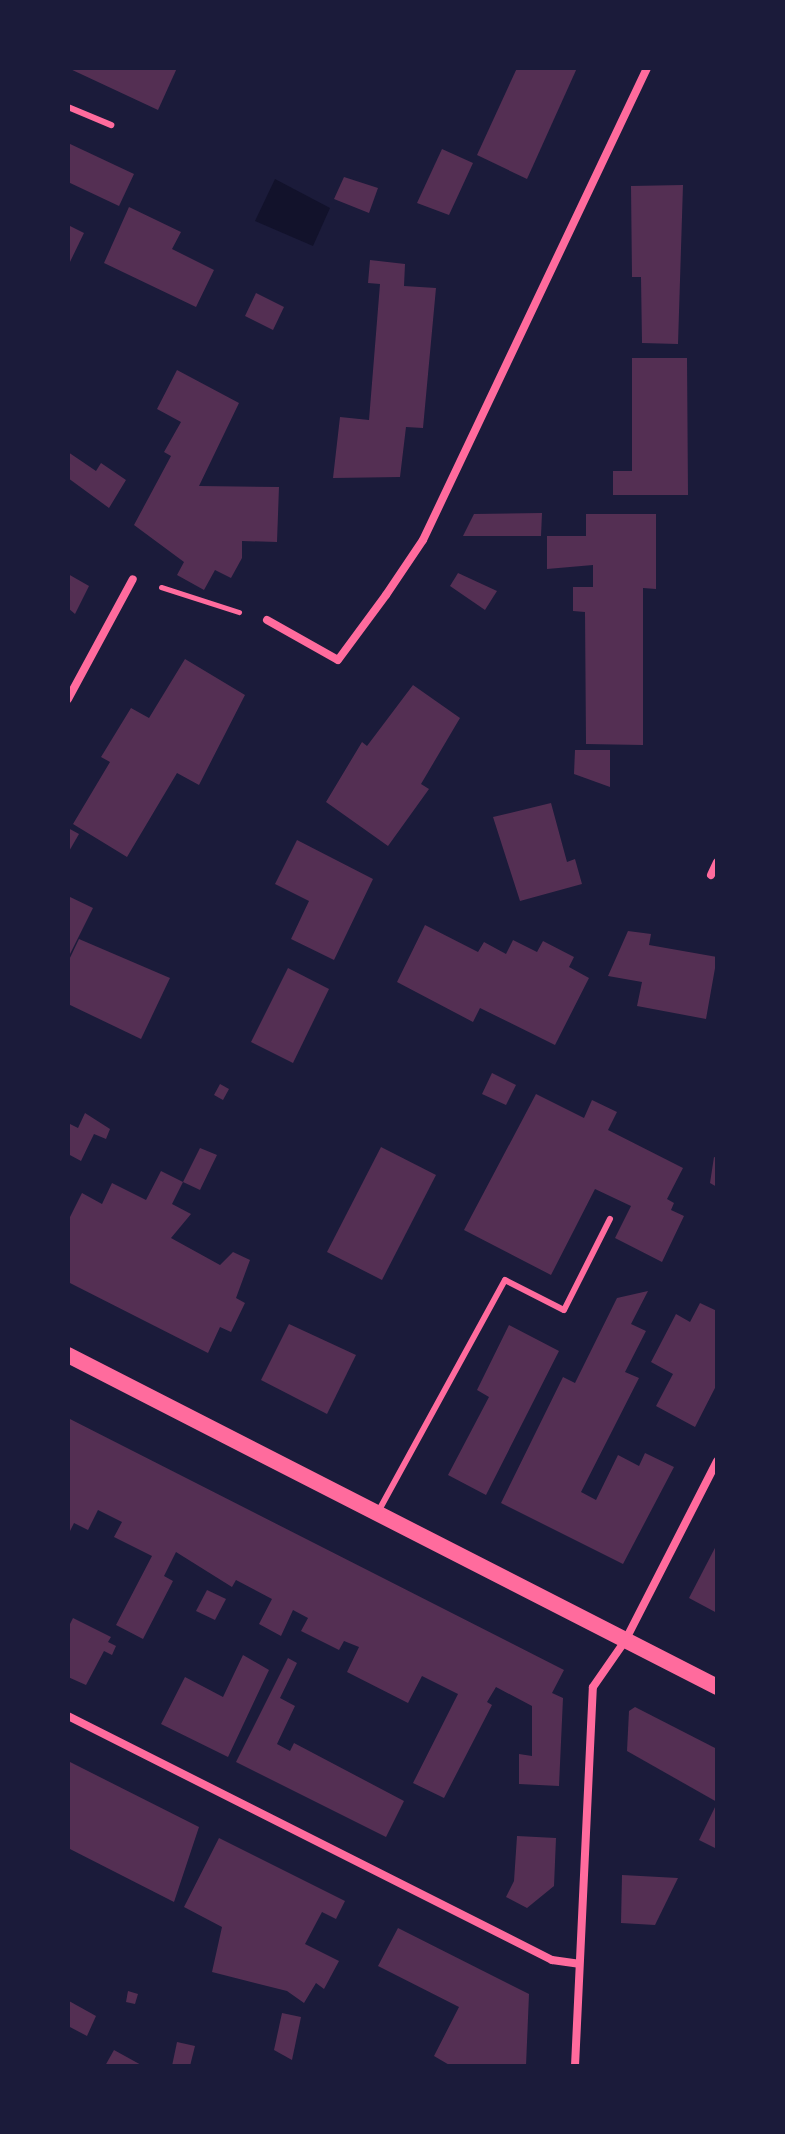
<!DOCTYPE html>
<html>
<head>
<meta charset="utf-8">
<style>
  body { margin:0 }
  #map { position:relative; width:785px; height:2134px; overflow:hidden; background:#1b1b3a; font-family:"PT Sans",sans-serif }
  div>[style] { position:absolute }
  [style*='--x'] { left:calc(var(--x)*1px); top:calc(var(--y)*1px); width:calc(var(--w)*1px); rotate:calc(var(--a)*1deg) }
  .water>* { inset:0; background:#12122b }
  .building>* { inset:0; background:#542f53 }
  .path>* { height:5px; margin:-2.5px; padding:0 2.5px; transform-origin:2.5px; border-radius:2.5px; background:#ff6b9d }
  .service>* { height:6px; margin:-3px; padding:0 3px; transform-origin:3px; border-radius:3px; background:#ff6b9d }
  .minor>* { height:8px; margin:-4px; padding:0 4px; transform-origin:4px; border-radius:4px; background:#ff6b9d }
  .secondary>* { height:16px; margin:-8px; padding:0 8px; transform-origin:8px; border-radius:8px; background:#ff6b9d }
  span { translate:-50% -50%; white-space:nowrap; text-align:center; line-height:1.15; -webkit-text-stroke:7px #1b1b3a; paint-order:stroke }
  .frame { position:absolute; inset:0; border:70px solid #1b1b3a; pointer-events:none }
</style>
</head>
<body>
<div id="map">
  <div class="water">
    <i style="clip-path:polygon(275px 179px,330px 208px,313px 246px,255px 221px)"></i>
  </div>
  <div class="building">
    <i style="clip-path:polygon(68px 68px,177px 68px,158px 110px)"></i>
    <i style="clip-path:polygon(517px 68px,577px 68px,527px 179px,477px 155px)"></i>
    <i style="clip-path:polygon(68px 143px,134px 174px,119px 206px,68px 182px)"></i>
    <i style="clip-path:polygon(442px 149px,473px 163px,449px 215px,417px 203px)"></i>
    <i style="clip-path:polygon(344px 177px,378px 188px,369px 213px,334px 199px)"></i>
    <i style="clip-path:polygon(683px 185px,678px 344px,642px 343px,641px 277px,632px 277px,631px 186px)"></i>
    <i style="clip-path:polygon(129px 207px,181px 232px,172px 249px,214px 270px,196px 307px,104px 263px)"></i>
    <i style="clip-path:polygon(68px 225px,84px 233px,68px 266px)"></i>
    <i style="clip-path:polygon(370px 260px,405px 264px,404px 286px,436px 288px,423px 428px,406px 427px,400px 477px,333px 478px,340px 417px,369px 420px,380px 284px,368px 283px)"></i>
    <i style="clip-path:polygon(256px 293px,284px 307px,273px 330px,245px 316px)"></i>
    <i style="clip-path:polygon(632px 358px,687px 358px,688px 495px,613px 495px,613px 471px,632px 471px)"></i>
    <i style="clip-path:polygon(177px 370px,239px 403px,199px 486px,279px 487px,277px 542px,242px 541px,242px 558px,231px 578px,215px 570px,204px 590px,177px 575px,184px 562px,134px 525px,171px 456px,164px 452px,181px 422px,157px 409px)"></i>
    <i style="clip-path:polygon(68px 452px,96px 471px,101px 463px,126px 480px,109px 508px,68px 478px)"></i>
    <i style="clip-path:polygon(542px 513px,541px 536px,463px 536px,474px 514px)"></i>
    <i style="clip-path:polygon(586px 514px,656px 514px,656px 589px,643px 588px,643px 745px,586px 744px,585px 612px,573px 611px,573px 587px,593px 587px,593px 565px,547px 569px,547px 536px,586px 536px)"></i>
    <i style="clip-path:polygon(458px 573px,497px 591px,485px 610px,450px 586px)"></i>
    <i style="clip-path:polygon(68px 574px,89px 586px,75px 614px,68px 608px)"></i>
    <i style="clip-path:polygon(185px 659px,245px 695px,199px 785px,177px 773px,127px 857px,73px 824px,110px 762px,101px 757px,131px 708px,149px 718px)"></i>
    <i style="clip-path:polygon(413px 685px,460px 718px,421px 784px,429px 789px,388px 846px,326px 802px,362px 742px,367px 746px)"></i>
    <i style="clip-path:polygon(575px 750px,610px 750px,610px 787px,574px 774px)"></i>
    <i style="clip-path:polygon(551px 803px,567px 862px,575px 859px,582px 884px,520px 901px,493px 817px)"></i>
    <i style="clip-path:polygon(68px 828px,79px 834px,68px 853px)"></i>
    <i style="clip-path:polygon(297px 840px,373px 879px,334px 960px,291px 939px,309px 901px,275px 884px)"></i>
    <i style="clip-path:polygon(68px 896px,93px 908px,68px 958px)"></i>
    <i style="clip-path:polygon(425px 925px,478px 952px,484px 942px,506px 954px,513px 940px,537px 952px,543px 941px,574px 957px,569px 967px,589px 978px,555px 1045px,480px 1008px,473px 1022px,397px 982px)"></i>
    <i style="clip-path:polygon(628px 931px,651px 934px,649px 945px,717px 957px,706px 1019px,637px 1006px,642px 982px,608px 976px)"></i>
    <i style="clip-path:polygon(79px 939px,170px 978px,141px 1039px,68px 1004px,68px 962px)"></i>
    <i style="clip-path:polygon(288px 968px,329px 989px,293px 1063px,251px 1042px)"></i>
    <i style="clip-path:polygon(492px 1073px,516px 1085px,506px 1105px,482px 1094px)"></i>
    <i style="clip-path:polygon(220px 1084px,229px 1089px,223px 1100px,214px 1095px)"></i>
    <i style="clip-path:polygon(536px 1094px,584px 1118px,592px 1100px,617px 1112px,608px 1130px,683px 1168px,667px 1199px,674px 1203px,671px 1210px,684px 1216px,662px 1262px,615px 1238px,631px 1206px,595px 1189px,551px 1275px,464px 1230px)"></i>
    <i style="clip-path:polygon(85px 1113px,110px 1129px,106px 1139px,94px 1134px,81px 1161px,68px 1154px,68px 1123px,78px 1128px)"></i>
    <i style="clip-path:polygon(381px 1147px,436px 1175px,382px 1280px,327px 1252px)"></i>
    <i style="clip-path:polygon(200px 1148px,217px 1155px,200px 1190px,183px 1182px,172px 1204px,191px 1214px,171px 1238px,220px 1265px,233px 1252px,250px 1260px,236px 1298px,245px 1303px,231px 1332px,220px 1327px,208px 1353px,68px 1282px,68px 1221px,82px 1193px,102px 1204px,112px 1183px,146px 1200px,161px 1171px,183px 1182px)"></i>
    <i style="clip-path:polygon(714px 1157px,717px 1158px,717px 1187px,710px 1183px)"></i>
    <i style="clip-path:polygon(648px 1291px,631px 1324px,646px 1331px,625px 1372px,639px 1378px,581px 1492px,596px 1500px,618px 1455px,639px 1466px,645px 1453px,674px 1467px,623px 1564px,501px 1503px,563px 1377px,575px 1383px,617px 1298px)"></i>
    <i style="clip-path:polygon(700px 1303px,717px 1311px,717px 1384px,695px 1427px,656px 1406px,673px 1374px,651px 1362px,676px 1314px,690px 1322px)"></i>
    <i style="clip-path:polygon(289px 1324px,356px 1355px,327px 1414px,261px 1380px)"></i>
    <i style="clip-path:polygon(509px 1325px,559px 1351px,486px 1495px,448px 1475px,489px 1397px,477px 1390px)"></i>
    <i style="clip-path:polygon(68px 1418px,564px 1670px,552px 1693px,563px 1698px,559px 1786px,519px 1784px,519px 1754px,532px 1756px,532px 1706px,496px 1687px,487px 1702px,492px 1705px,444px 1798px,413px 1783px,458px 1694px,422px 1676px,408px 1703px,347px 1672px,359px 1647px,344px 1641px,339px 1650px,301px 1631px,308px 1618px,293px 1610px,281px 1636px,259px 1624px,272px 1599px,236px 1580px,232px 1587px,176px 1552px,164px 1576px,173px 1581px,143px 1639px,116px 1625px,152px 1556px,114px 1537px,122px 1522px,98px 1510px,88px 1530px,74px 1523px,68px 1535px)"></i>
    <i style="clip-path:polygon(717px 1544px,717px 1613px,689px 1598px)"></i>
    <i style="clip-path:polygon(207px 1590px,226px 1599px,215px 1620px,196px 1611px)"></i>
    <i style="clip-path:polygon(73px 1618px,111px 1637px,108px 1642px,116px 1646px,112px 1655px,104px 1651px,86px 1685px,68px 1677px,68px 1628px)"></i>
    <i style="clip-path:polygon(243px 1655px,269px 1670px,228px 1757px,161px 1724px,185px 1677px,223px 1697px)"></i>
    <i style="clip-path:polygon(288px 1658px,297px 1663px,280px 1698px,295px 1706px,277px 1744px,290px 1751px,294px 1743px,404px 1801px,386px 1837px,236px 1762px)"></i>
    <i style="clip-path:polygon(635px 1707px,717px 1749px,717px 1802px,627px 1751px,629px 1711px)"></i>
    <i style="clip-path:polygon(68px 1761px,199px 1827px,174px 1902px,68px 1848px)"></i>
    <i style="clip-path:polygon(717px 1803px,717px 1849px,699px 1840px)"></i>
    <i style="clip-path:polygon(517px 1836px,556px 1838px,554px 1886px,527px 1908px,506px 1897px,514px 1881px)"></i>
    <i style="clip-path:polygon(219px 1838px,345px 1901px,336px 1919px,322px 1912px,305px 1944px,339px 1961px,324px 1989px,316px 1983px,304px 2003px,287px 1991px,212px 1972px,222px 1927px,184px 1907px)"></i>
    <i style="clip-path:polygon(622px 1875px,678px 1878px,655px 1925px,621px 1923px)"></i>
    <i style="clip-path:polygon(398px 1928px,529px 1994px,526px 2066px,451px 2066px,434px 2056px,459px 2007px,378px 1966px)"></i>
    <i style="clip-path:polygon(128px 1991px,138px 1994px,135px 2004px,126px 2002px)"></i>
    <i style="clip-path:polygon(69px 2001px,96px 2016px,87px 2036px,68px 2026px)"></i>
    <i style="clip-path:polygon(282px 2013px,301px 2017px,292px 2060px,274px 2050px)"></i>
    <i style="clip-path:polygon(177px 2042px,195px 2046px,190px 2066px,172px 2066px)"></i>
    <i style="clip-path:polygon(114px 2050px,143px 2066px,105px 2066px)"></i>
  </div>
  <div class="path">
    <i style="--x:161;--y:587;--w:82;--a:17.8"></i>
  </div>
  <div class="service">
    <i style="--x:68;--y:107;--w:47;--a:22.7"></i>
    <i style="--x:378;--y:1512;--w:264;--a:-61.3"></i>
    <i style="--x:505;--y:1280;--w:66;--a:27"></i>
    <i style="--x:564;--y:1310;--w:102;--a:-63.2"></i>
  </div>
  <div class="minor">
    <i style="--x:267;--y:620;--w:81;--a:29.4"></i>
    <i style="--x:338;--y:660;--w:81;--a:-53.6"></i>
    <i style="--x:386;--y:595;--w:66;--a:-56.1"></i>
    <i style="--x:423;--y:540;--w:522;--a:-64.61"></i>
    <i style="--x:68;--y:699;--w:136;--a:-61.6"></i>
    <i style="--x:711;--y:875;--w:14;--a:-65"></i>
    <i style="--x:68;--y:1716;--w:542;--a:26.75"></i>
    <i style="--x:552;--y:1960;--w:27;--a:8"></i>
    <i style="--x:575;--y:2066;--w:379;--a:-87.3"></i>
    <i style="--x:593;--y:1687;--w:56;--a:-55.2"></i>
    <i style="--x:625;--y:1641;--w:202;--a:-62.9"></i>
  </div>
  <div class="secondary">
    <i style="--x:68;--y:1355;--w:729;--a:27.09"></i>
  </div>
  <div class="frame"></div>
</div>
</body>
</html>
